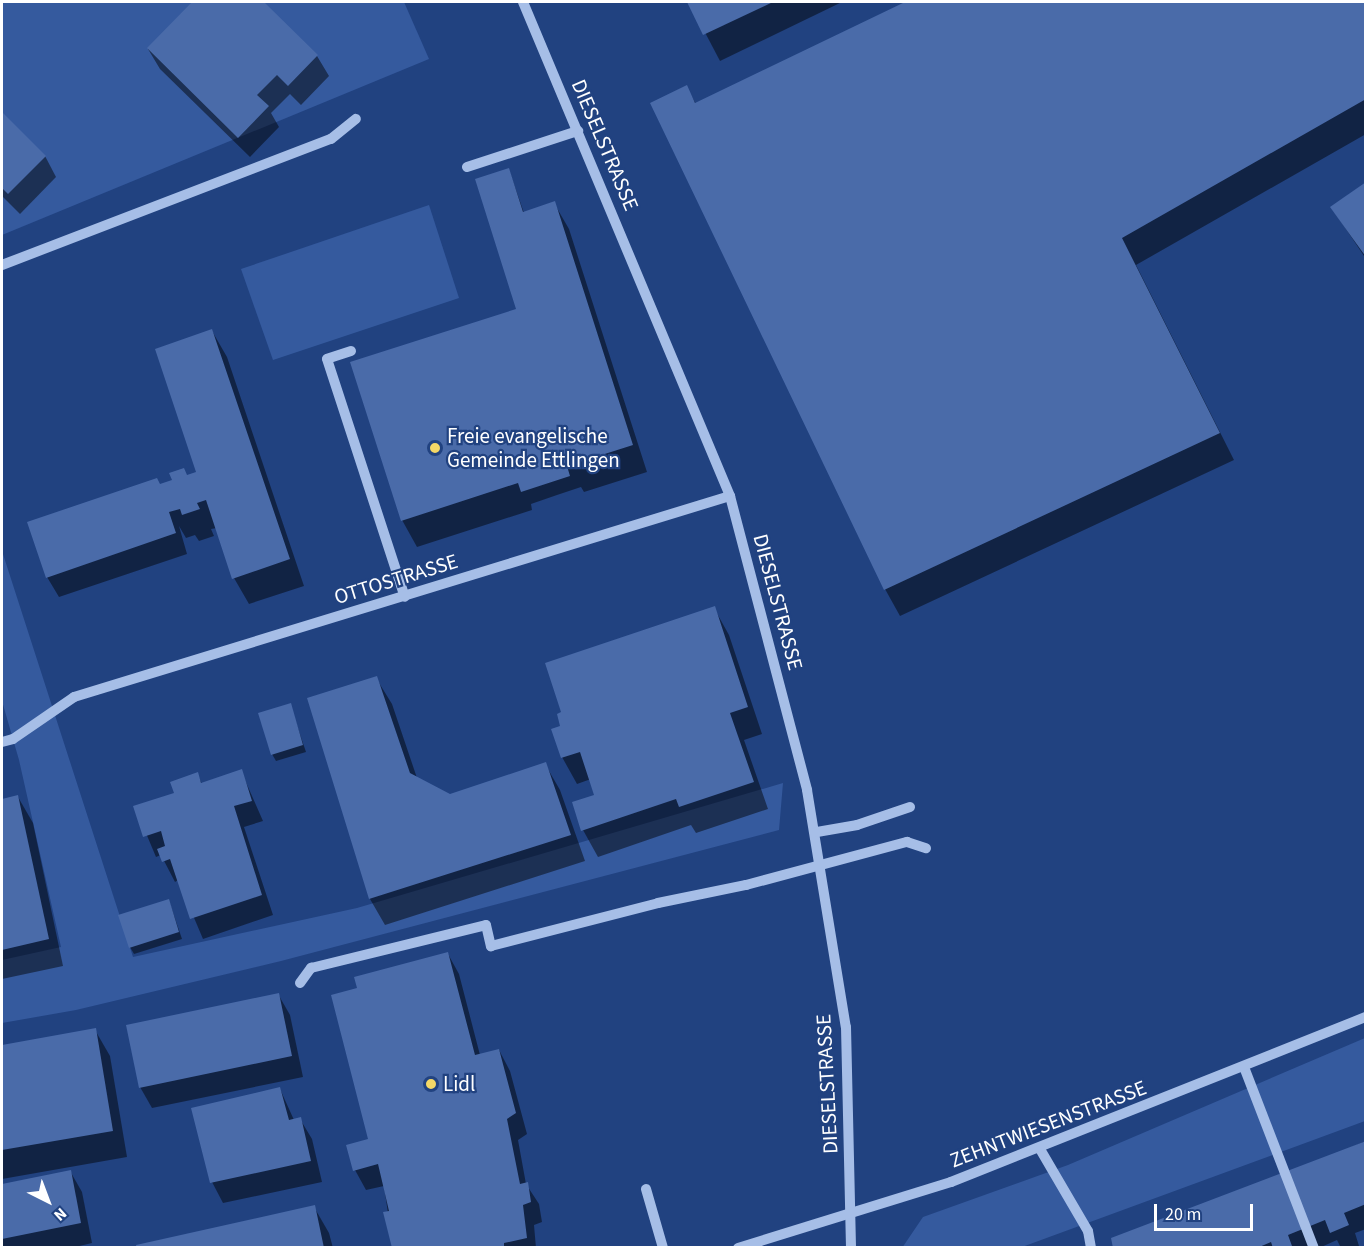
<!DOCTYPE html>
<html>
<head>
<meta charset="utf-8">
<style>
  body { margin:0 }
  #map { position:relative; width:1367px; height:1249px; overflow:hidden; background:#214280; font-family:"Source Sans 3",sans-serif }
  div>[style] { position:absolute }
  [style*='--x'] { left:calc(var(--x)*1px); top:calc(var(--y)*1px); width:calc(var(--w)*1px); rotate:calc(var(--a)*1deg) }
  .green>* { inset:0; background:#355a9e }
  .shadow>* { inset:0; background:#0007 }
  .building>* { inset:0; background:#4a6ba9 }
  .minor>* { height:10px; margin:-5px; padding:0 5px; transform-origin:5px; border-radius:5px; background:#a6bee7 }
  .dots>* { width:16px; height:16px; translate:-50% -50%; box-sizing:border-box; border:3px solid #214280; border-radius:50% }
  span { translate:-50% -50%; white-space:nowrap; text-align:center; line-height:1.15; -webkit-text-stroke:4.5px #214280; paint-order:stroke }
  .street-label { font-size:21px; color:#fff }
  .poi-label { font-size:21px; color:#fff }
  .left { translate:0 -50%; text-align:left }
  .frame { position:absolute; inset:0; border:3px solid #fff; pointer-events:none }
  .north { position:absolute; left:18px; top:1171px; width:60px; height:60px; -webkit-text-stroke:4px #214280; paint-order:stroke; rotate:138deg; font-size:16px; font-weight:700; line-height:24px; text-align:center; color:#fff }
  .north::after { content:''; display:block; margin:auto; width:21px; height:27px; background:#fff; clip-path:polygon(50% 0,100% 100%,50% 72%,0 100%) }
  .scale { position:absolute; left:1154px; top:1204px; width:99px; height:27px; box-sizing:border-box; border:3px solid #fff; border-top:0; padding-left:8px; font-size:18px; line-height:21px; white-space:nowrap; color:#fff; -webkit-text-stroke:4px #214280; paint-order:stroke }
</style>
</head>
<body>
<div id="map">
  <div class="green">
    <i style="clip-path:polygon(2px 2px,404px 2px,429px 59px,2px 235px)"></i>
    <i style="clip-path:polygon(429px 205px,459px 298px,273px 360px,241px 269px)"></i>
    <i style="clip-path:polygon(2px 551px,133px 957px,357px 908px,783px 783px,779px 830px,281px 961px,76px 1010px,2px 1023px,2px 960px,61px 947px,19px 760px,2px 701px)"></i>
    <i style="clip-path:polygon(1365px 1038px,1365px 1121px,1022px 1247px,902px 1248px,923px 1217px,1068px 1165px)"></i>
  </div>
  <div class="shadow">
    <i style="clip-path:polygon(195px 2px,262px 2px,317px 56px,329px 76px,301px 105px,290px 94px,271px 113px,279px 127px,250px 157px,160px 69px,148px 49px)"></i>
    <i style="clip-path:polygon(689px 2px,842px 2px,720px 61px)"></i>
    <i style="clip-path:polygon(908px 2px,1366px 2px,1366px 134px,1136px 265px,1234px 460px,900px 616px,885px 589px,686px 87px,696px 104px)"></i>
    <i style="clip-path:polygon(2px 114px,45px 156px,56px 177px,20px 214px,2px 196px)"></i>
    <i style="clip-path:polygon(509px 170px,524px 213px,554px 203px,569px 229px,647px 472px,584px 492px,581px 487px,557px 495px,531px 504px,532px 510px,417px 547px,402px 520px,518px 310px)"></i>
    <i style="clip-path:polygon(1366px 184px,1366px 259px,1332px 208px)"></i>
    <i style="clip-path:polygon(212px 331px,227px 357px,304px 586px,249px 604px,234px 578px,217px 528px,211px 529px,214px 536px,199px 541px,195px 535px,186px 538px,179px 526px,187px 554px,59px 597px,47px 577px,160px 485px,198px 473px)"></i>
    <i style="clip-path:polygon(714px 608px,729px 635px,762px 734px,744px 740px,768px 809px,696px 833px,691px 825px,598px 857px,583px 830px,596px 796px,591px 779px,577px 784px,562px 757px,562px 727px)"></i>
    <i style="clip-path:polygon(376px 678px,392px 704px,417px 778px,450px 795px,545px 764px,560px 790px,585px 861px,385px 925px,370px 899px,309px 699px)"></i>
    <i style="clip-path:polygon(290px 705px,306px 752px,276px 761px,272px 754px)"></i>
    <i style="clip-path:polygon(241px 771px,263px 821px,244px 827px,273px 915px,203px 939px,178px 880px,175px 882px,161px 855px,156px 857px,135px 807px,175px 794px,197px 774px,202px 784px)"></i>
    <i style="clip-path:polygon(18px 797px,33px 823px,63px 966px,2px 979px,2px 800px)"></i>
    <i style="clip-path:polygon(169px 901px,182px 939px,134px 954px,130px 947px)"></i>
    <i style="clip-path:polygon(448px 954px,459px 974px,480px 1055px,499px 1050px,510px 1071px,527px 1134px,518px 1140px,526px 1184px,539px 1204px,542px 1222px,534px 1225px,536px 1248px,393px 1248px,384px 1186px,366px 1190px,355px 1170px,369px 1140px,359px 989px)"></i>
    <i style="clip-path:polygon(278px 994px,290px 1015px,303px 1077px,152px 1108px,140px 1087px)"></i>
    <i style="clip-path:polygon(95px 1030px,110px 1056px,127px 1157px,2px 1179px,2px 1046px)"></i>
    <i style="clip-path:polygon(280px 1089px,294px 1120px,300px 1119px,312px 1139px,322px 1182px,223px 1203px,212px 1182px)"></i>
    <i style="clip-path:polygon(1366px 1141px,1366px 1229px,1355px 1233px,1359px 1246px,1341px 1248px,1337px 1240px,1319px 1248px,1115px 1248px)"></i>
    <i style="clip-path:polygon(70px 1171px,82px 1192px,92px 1243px,71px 1248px,2px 1248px,2px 1185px)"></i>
    <i style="clip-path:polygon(314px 1207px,329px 1233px,333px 1248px,138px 1248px)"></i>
  </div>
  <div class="building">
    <i style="clip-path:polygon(192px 2px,264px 2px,318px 55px,288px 86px,277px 75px,257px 95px,269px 106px,238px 138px,147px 48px)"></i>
    <i style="clip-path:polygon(687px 2px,773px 2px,703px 35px)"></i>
    <i style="clip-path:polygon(905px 2px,1366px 2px,1366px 99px,1122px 238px,1220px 433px,884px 590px,650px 103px,687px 85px,695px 103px)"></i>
    <i style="clip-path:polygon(2px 112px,46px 156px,8px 194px,2px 188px)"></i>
    <i style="clip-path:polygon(509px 168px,523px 212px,555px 201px,633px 445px,567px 466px,570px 476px,521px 492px,518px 483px,401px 521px,350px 362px,516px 309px,475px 179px)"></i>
    <i style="clip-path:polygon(1366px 182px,1366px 257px,1330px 207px)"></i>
    <i style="clip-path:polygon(212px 329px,290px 559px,232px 579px,206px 500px,197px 503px,200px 509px,182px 515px,180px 509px,169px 512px,176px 533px,46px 578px,27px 522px,157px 478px,160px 484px,172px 480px,169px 473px,184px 468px,187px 475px,196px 472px,155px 349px)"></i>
    <i style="clip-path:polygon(715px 606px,748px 707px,730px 713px,754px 782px,679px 807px,676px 799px,581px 831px,572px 802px,594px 795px,580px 752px,561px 758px,551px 729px,560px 726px,557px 714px,561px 712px,545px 663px)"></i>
    <i style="clip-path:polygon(377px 676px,410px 773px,450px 794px,546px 762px,571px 835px,369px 899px,307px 698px)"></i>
    <i style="clip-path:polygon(291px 703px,303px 745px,271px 755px,258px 713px)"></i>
    <i style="clip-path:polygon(242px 769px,252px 801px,234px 806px,262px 895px,190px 919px,170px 859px,162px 862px,157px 849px,165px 846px,161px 831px,143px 837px,133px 806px,174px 793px,170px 782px,198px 772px,201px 783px)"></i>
    <i style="clip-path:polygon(18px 795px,49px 939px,2px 950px,2px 799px)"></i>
    <i style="clip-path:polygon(169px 899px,179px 932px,129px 948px,118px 915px)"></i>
    <i style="clip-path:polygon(448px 952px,475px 1055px,499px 1049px,516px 1113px,507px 1119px,520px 1184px,528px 1182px,531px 1202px,523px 1205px,527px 1238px,504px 1243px,504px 1248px,392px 1248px,383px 1212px,389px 1211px,378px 1164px,353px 1171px,346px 1145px,368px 1139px,331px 995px,357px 988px,354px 977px)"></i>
    <i style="clip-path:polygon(279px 993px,292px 1056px,139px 1088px,126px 1025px)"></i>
    <i style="clip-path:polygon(96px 1028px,113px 1131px,2px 1150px,2px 1045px)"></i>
    <i style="clip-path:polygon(280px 1087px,289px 1120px,301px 1117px,311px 1161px,210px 1183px,191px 1108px)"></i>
    <i style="clip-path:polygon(1366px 1141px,1366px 1204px,1344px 1213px,1349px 1225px,1330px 1233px,1325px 1220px,1288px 1235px,1292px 1246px,1289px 1248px,1273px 1248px,1271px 1242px,1257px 1248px,1113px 1248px,1111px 1238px)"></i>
    <i style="clip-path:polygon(71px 1170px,81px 1223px,2px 1239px,2px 1184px)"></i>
    <i style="clip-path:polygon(315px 1205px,324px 1248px,137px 1248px,136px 1245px)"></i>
  </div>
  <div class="minor">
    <i style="--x:523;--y:2;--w:536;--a:67.26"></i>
    <i style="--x:730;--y:496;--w:304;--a:75.3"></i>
    <i style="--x:807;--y:790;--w:240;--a:80.7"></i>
    <i style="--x:846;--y:1027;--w:221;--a:88.7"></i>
    <i style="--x:467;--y:167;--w:117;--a:-18"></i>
    <i style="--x:2;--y:265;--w:352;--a:-21"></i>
    <i style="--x:331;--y:139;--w:32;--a:-39"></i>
    <i style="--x:351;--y:351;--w:25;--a:162"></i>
    <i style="--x:327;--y:359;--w:250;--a:71.9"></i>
    <i style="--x:2;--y:742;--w:11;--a:-15"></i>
    <i style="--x:13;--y:739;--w:74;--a:-34.5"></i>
    <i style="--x:74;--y:697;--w:686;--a:-17.04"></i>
    <i style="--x:817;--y:832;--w:41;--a:-9.9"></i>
    <i style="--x:857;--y:825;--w:56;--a:-18.8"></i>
    <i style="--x:300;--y:983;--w:19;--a:-54"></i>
    <i style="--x:311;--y:968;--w:180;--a:-13.8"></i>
    <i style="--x:486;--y:925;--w:22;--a:77"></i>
    <i style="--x:491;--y:946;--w:172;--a:-14.4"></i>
    <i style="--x:658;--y:903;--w:90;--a:-11.6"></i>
    <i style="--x:746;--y:885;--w:167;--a:-15"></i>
    <i style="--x:907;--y:842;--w:20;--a:18"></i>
    <i style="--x:1244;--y:1067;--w:194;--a:68.9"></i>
    <i style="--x:1040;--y:1149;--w:95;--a:59.7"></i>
    <i style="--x:1088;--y:1231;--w:17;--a:80"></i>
    <i style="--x:646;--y:1189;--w:61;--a:73.9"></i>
    <i style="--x:738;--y:1248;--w:223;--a:-17.2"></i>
    <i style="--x:951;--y:1182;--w:447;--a:-21.7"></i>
  </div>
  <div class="dots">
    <i style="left:435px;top:448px;background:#f4d867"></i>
    <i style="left:431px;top:1084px;background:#f4d867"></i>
  </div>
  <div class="street-label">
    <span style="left:605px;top:145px;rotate:67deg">DIESELSTRASSE</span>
    <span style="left:396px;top:579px;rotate:-17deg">OTTOSTRASSE</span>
    <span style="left:778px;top:602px;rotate:75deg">DIESELSTRASSE</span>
    <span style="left:827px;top:1084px;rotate:-93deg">DIESELSTRASSE</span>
    <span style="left:1048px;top:1124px;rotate:-21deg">ZEHNTWIESENSTRASSE</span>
  </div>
  <div class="poi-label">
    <span class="left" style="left:447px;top:448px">Freie evangelische<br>Gemeinde Ettlingen</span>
    <span class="left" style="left:443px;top:1084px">Lidl</span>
  </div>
  <div class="frame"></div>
  <div class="north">N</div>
  <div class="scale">20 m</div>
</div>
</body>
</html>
